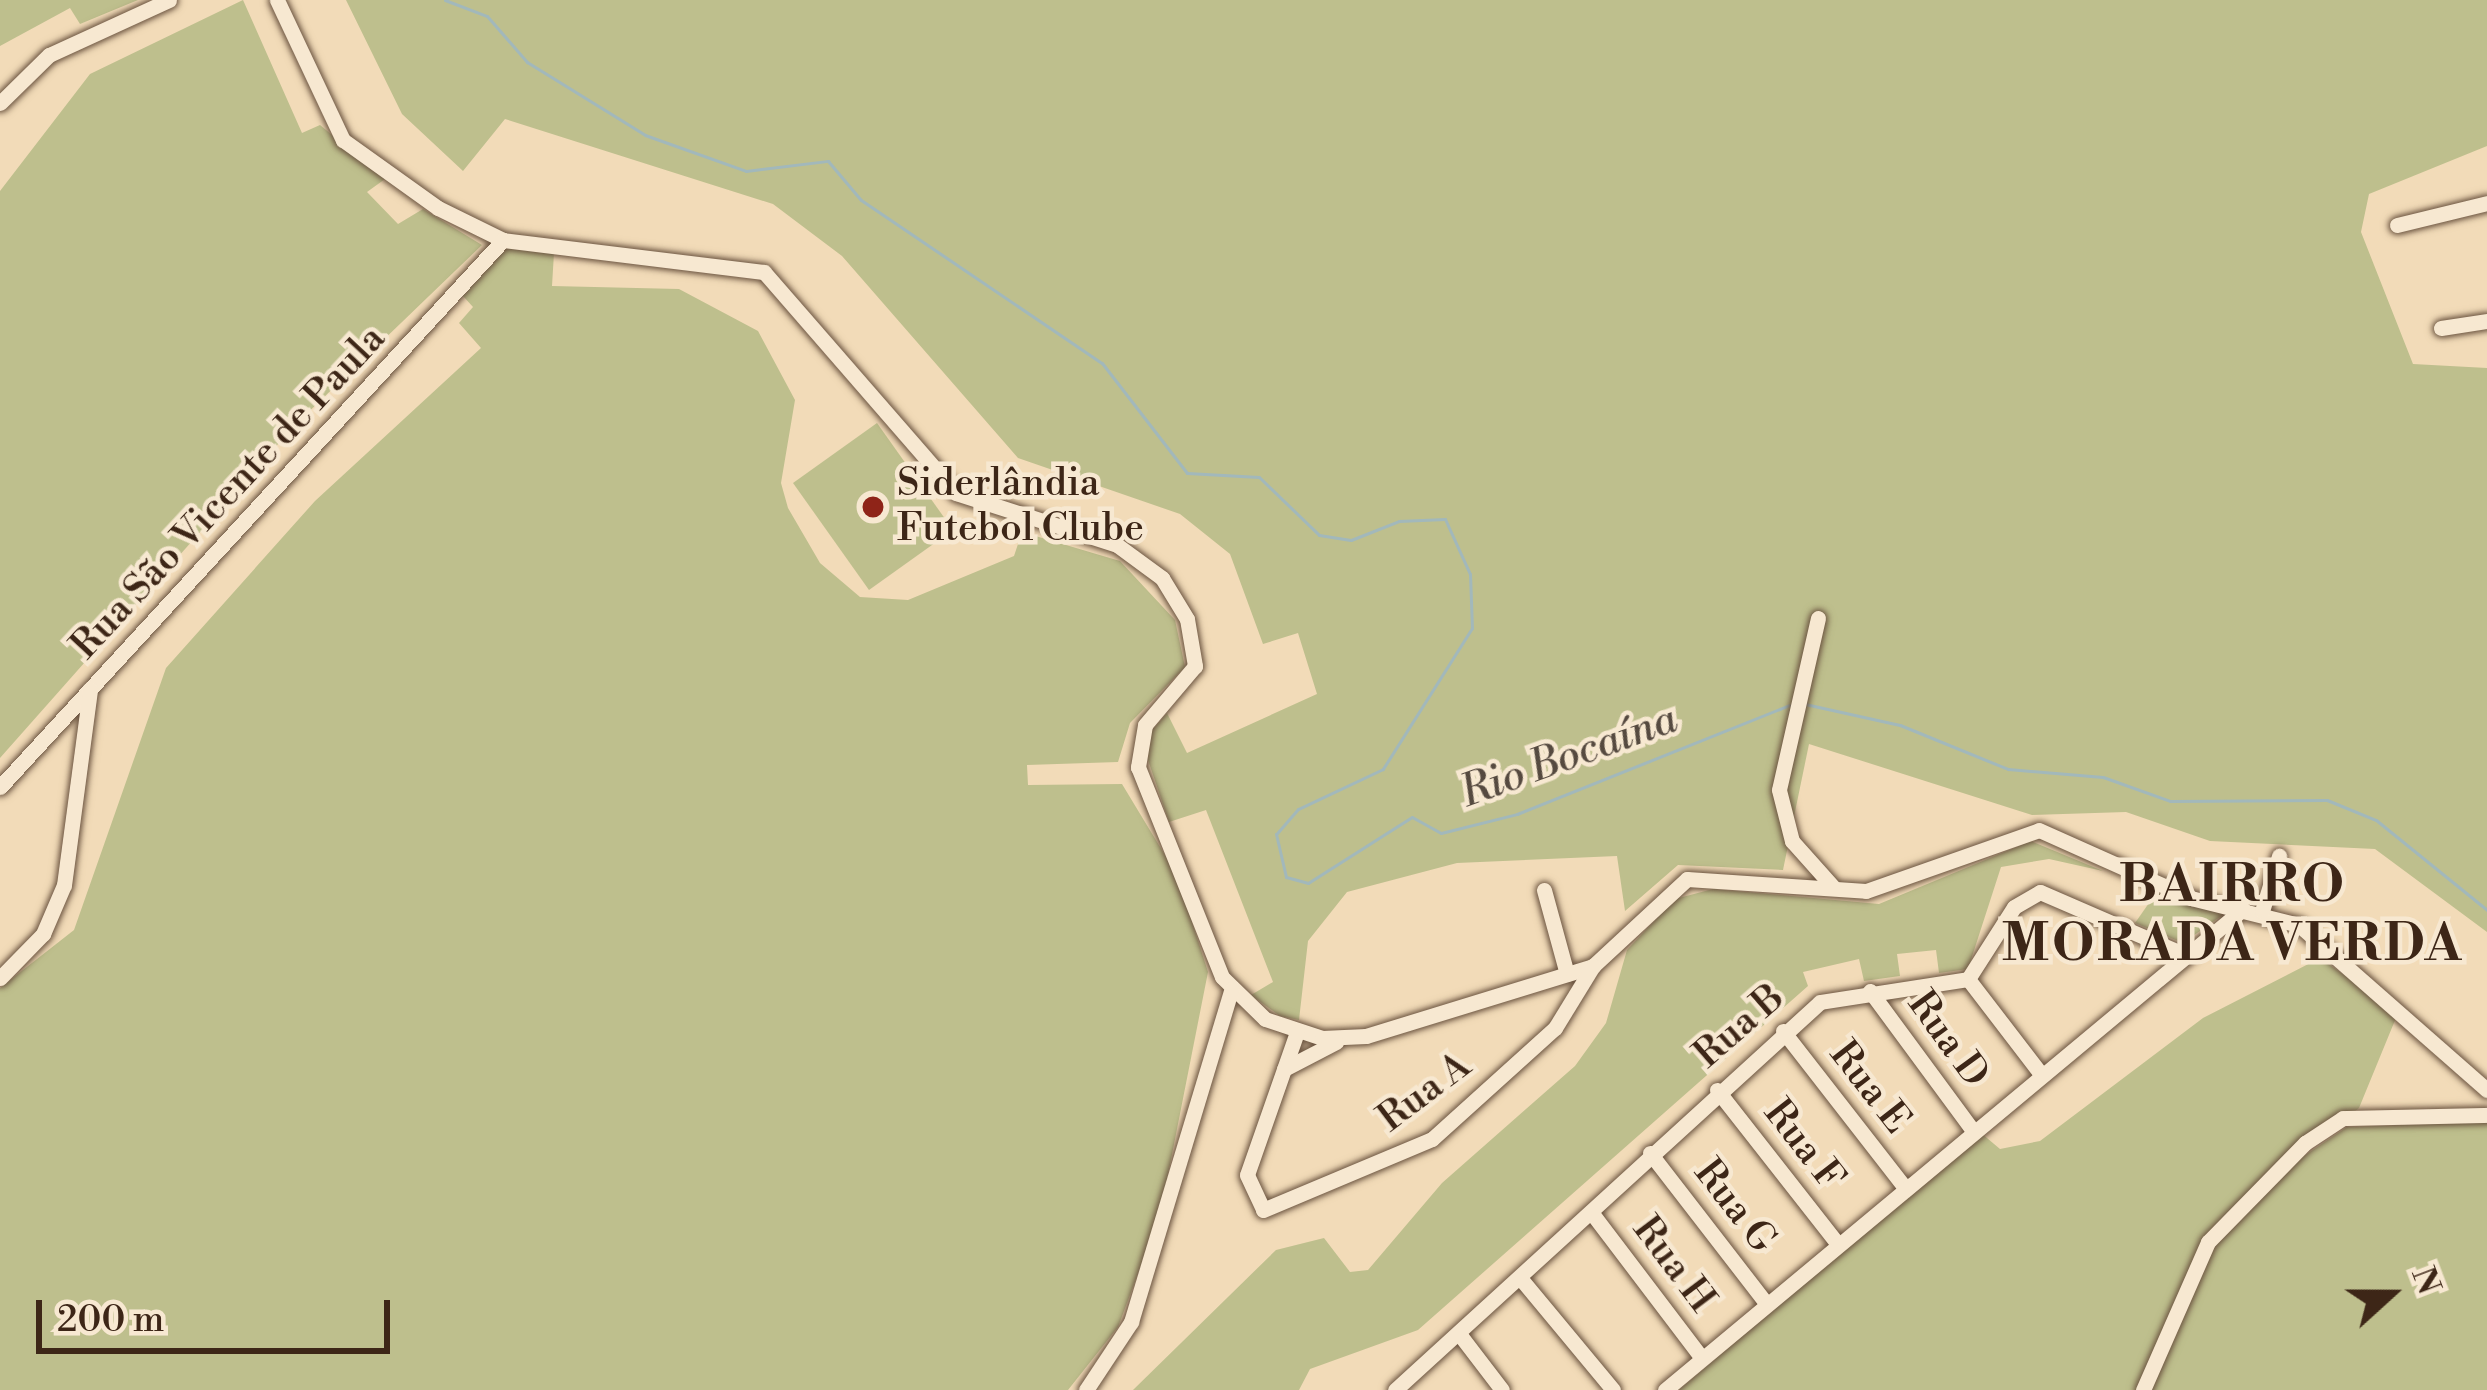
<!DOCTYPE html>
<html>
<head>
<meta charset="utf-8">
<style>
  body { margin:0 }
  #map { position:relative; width:2487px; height:1390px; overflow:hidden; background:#f2dbb8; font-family:"Libre Bodoni",serif }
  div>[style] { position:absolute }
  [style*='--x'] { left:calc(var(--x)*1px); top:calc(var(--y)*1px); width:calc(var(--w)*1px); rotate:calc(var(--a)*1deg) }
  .green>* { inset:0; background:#bebf8d }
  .stream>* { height:3px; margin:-1.5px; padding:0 1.5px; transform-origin:1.5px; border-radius:1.5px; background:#a2b8bb }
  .roads { filter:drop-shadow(0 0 3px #6a533f) drop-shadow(0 0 3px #6a533f) }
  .minor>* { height:15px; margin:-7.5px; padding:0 7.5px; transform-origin:7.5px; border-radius:7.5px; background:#f7e8d1 }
  .dots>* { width:33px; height:33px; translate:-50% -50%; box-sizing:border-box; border:6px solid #f7e8d1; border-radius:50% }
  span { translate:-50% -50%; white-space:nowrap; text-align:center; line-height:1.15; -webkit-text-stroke:9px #f7e8d1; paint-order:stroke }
  .poi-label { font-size:39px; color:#3d2617 }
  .left { translate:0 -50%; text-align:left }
  .street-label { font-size:39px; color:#3d2617 }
  .water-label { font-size:42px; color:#564a40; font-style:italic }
  .district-label { font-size:51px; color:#3d2617; font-weight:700; letter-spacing:3px }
  .north { position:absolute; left:2331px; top:1234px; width:120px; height:120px; -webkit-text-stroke:9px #f7e8d1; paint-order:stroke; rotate:69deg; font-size:33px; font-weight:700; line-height:48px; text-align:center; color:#3d2617 }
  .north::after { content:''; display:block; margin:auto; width:42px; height:54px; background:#3d2617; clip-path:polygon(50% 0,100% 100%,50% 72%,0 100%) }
  .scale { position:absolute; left:36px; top:1300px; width:354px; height:54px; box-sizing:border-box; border:6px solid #3d2617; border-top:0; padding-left:15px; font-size:36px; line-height:42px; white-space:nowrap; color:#3d2617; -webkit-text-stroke:9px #f7e8d1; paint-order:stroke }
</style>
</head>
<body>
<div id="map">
  <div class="green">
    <i style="clip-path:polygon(0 0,138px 0,80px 24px,70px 8px,0 46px)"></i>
    <i style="clip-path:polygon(243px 0,302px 133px,320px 125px,385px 179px,367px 192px,398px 224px,423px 209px,482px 245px,294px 426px,0 758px,0 191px,90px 74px)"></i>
    <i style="clip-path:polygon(346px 0,2487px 0,2487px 146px,2369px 194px,2361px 232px,2413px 364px,2487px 368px,2487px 932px,2375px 849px,2210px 841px,2126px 812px,2032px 815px,1809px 744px,1783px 870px,1678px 865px,1625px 911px,1617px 856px,1457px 863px,1347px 892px,1308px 941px,1299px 1020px,1280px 1016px,1251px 995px,1273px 982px,1206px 810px,1169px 822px,1148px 760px,1149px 734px,1167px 713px,1187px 753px,1317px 694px,1298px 633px,1263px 644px,1230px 554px,1180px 514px,1018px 458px,842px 256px,773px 204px,505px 119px,463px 171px,402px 114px)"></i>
    <i style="clip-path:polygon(508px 247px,554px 253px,552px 286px,679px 289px,758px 331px,795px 400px,781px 483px,788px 508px,820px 563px,860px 597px,908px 600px,1014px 556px,1022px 532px,1120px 561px,1175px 620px,1185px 667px,1130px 723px,1118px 762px,1027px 765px,1028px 785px,1122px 784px,1177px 875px,1208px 972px,1160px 1215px,1118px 1327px,1068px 1390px,0 1390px,0 988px,74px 930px,166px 668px,315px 501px,481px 348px,459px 323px,473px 307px,463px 296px)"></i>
    <i style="clip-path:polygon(877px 423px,953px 530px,869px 590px,793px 483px)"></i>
    <i style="clip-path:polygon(2031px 841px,2103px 871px,2049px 859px,2001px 867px,1968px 969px,1939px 973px,1936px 950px,1897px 954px,1900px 976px,1864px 981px,1859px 959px,1803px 972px,1808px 986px,1418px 1330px,1310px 1369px,1299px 1390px,1133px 1390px,1276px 1250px,1324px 1238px,1350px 1272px,1368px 1270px,1442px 1183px,1575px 1066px,1606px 1023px,1627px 950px,1675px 899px,1713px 889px,1879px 904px)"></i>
    <i style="clip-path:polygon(2156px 893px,2224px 914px,2183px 943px,2135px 923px)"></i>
    <i style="clip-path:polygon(2320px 958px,2398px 1013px,2359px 1108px,2292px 1164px,2347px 1127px,2487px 1122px,2487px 1390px,1679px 1390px,1981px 1133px,2000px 1149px,2040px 1141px,2203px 1018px)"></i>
  </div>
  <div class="stream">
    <i style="--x:445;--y:0;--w:45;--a:20.9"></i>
    <i style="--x:487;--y:16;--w:61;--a:49"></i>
    <i style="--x:527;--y:62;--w:139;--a:31.7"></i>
    <i style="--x:645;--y:135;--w:107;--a:19.6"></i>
    <i style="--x:746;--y:171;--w:83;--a:-7"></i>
    <i style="--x:828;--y:161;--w:51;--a:49.8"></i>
    <i style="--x:861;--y:200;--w:291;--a:34.1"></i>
    <i style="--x:1102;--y:363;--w:139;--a:52.3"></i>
    <i style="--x:1187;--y:473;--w:72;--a:3.2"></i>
    <i style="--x:1259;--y:477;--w:83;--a:44"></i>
    <i style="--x:1319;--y:535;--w:32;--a:9"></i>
    <i style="--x:1351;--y:540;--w:52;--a:-21.6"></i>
    <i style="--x:1399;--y:521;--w:46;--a:-2.5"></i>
    <i style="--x:1445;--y:519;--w:60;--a:65.6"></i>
    <i style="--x:1470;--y:574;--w:54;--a:87.9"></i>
    <i style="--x:1472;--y:628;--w:167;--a:122.3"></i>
    <i style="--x:1383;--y:769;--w:94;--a:154.8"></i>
    <i style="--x:1298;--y:809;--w:33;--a:131"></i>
    <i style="--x:1276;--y:834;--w:44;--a:76.9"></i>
    <i style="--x:1286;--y:877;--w:23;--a:15"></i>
    <i style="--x:1308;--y:883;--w:123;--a:-32.4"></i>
    <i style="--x:1412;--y:817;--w:33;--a:29"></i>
    <i style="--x:1441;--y:833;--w:78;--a:-14"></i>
    <i style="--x:1517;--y:814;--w:293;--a:-21.8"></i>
    <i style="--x:1805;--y:704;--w:97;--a:12.5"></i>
    <i style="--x:1900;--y:725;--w:117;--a:22.2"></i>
    <i style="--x:2008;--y:769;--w:95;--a:4.8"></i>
    <i style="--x:2103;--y:777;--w:71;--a:19.7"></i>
    <i style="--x:2170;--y:801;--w:157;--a:-0.4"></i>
    <i style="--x:2327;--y:800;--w:53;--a:22.2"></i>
    <i style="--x:2376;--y:820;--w:143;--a:39"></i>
  </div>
  <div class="roads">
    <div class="minor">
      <i style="--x:277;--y:0;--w:155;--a:64.8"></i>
      <i style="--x:343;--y:140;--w:117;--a:35.6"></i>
      <i style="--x:438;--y:208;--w:72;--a:26.2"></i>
      <i style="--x:503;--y:240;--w:263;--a:7"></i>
      <i style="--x:764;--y:272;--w:293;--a:49"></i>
      <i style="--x:956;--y:493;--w:169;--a:17.9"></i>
      <i style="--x:1117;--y:545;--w:56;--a:36.3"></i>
      <i style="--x:1162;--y:578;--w:48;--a:58.6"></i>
      <i style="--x:1187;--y:619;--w:48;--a:80.3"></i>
      <i style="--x:1195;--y:666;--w:77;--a:130.3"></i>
      <i style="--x:1145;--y:725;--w:43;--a:99.5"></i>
      <i style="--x:1138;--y:767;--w:226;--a:68.2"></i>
      <i style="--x:1222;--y:977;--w:60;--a:44.3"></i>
      <i style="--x:1265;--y:1019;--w:60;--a:18.4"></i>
      <i style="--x:1322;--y:1038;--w:44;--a:-2.6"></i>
      <i style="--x:1366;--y:1036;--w:238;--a:-17.1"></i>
      <i style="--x:1593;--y:966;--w:128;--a:-42.8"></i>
      <i style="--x:1687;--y:879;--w:179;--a:3.8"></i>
      <i style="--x:1866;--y:891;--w:183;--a:-19.4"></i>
      <i style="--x:2039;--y:830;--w:167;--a:24.1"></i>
      <i style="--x:2191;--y:898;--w:111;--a:14"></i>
      <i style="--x:2299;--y:925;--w:250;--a:41.3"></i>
      <i style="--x:0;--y:103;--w:69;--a:-44.4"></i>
      <i style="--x:49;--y:55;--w:132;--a:-24.6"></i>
      <i style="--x:2397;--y:225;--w:93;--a:-13.7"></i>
      <i style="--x:2441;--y:328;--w:47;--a:-8.7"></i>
      <i style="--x:1818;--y:618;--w:176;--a:102.8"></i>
      <i style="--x:1779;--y:790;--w:53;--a:75.7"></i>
      <i style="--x:1792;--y:841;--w:63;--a:48.2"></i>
      <i style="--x:0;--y:787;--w:743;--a:-47.4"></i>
      <i style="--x:1544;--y:890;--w:87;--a:74.7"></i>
      <i style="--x:2262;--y:911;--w:58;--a:-72.8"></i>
      <i style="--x:0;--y:978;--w:62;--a:-45.7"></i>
      <i style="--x:43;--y:934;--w:53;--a:-66.8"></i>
      <i style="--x:64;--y:885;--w:198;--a:-82.4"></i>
      <i style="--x:1968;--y:979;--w:118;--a:52.5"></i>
      <i style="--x:1870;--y:991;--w:170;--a:53.6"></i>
      <i style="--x:1783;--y:1031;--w:195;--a:52.1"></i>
      <i style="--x:1297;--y:1032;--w:151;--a:109.3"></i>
      <i style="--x:1247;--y:1175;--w:38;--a:65"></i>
      <i style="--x:1263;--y:1210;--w:183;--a:-22.8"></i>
      <i style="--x:1432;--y:1139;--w:166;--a:-42.1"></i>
      <i style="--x:1555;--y:1028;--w:73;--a:-58.5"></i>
      <i style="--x:1284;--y:1069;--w:59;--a:-27.4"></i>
      <i style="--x:1717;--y:1090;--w:193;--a:51.9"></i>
      <i style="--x:1650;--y:1153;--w:188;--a:52.3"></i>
      <i style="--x:1591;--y:1212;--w:183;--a:52.8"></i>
      <i style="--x:1521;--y:1279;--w:144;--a:50.3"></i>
      <i style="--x:1460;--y:1335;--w:69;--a:52.6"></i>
      <i style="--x:1086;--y:1390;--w:82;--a:-56.5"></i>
      <i style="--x:1131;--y:1322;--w:347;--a:-73.2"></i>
      <i style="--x:1395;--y:1390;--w:575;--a:-42.39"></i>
      <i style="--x:1820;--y:1002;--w:150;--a:-8.8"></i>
      <i style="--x:1968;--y:979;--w:85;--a:-57.4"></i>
      <i style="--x:2014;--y:907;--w:30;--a:-30"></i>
      <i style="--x:2040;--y:892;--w:156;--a:23.4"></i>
      <i style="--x:1665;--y:1390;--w:752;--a:-39.77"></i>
      <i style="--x:2143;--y:1390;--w:162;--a:-66.3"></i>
      <i style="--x:2208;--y:1242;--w:139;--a:-45.6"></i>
      <i style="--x:2305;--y:1143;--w:45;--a:-33.3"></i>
      <i style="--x:2343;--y:1118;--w:144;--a:-1.2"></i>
    </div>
  </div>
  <div class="dots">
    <i style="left:873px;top:507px;background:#8f2418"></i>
  </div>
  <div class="poi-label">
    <span class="left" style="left:897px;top:507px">Siderlândia<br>Futebol Clube</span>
  </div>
  <div class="street-label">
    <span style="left:229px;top:493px;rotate:-47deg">Rua São Vicente de Paula</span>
    <span style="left:1740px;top:1027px;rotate:-41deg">Rua B</span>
    <span style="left:1947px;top:1040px;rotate:54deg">Rua D</span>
    <span style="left:1869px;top:1088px;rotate:52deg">Rua E</span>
    <span style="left:1425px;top:1093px;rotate:-37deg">Rua A</span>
    <span style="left:1803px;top:1146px;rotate:52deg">Rua F</span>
    <span style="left:1734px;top:1207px;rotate:52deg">Rua G</span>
    <span style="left:1673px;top:1265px;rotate:53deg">Rua H</span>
  </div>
  <div class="water-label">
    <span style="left:1569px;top:757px;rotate:-20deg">Rio Bocaína</span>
  </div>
  <div class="district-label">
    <span style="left:2233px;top:916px">BAIRRO<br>MORADA VERDA</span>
  </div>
  <div class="north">N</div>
  <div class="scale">200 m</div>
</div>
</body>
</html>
